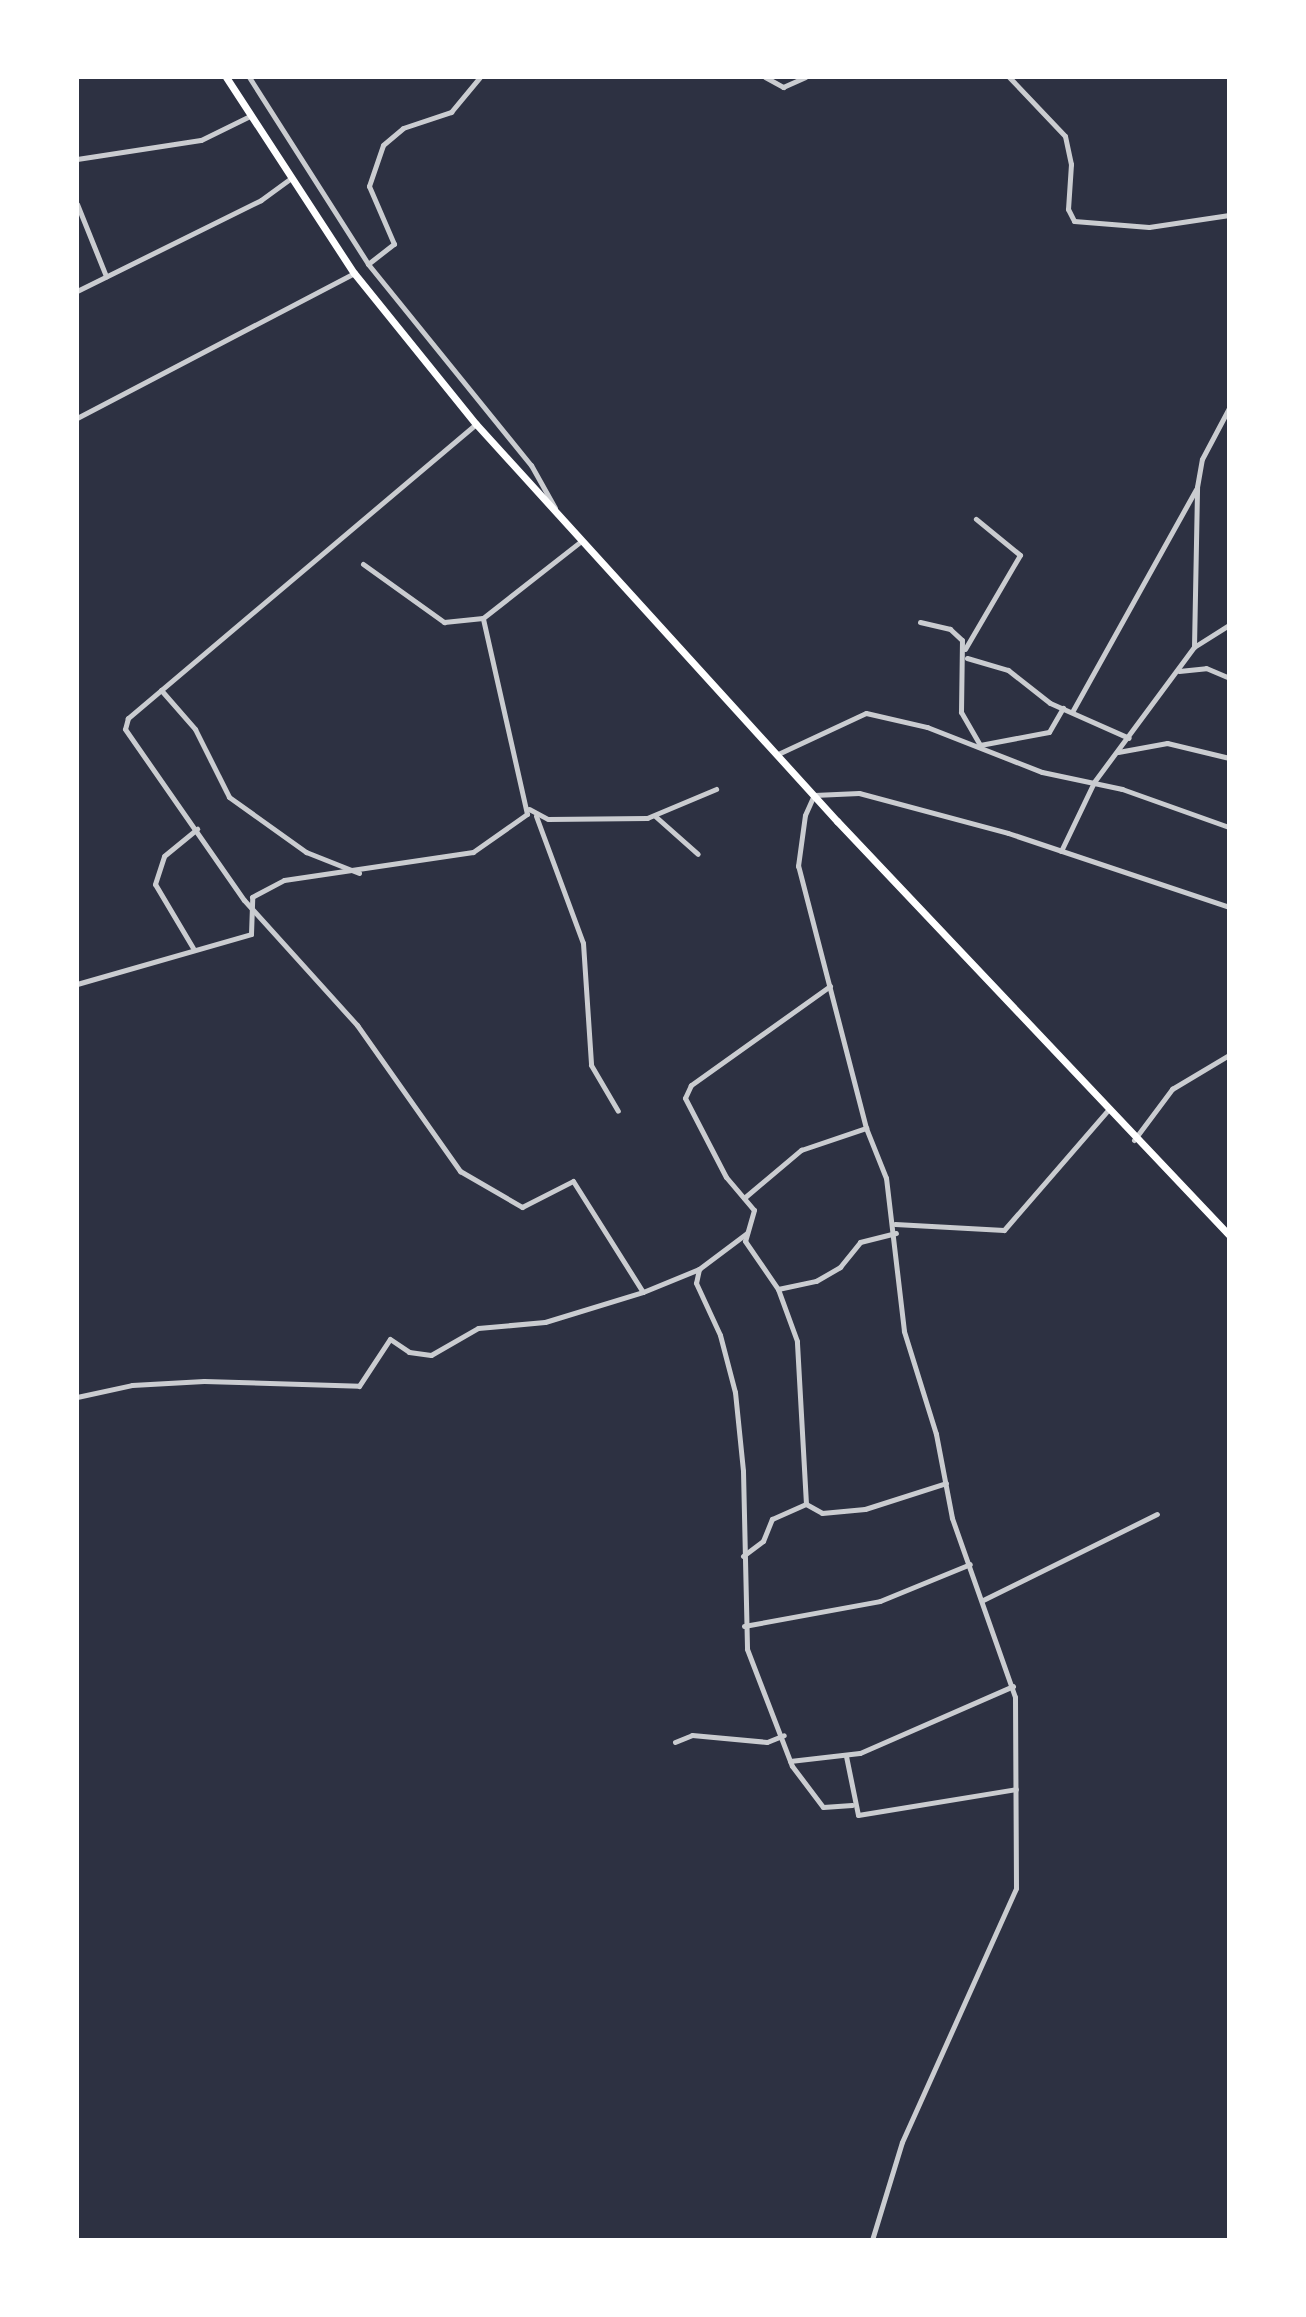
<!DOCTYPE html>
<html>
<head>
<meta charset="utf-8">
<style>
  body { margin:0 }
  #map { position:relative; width:1306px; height:2317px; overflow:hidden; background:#2d3142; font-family:Poppins,sans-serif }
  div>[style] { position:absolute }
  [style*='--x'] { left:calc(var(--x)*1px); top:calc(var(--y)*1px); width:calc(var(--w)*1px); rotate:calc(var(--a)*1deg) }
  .minor>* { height:5px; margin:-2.5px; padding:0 2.5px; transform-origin:2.5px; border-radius:2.5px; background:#caccd0 }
  .secondary>* { height:7px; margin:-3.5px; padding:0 3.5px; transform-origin:3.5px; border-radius:3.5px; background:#fff }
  span { translate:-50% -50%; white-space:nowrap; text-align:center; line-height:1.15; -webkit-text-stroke:7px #fff; paint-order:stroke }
  .frame { position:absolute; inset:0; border:79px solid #fff; pointer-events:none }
</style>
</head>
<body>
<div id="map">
  <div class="minor">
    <i style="--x:249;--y:77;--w:222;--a:57.5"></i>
    <i style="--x:368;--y:264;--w:259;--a:51"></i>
    <i style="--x:531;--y:465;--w:49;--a:60.8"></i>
    <i style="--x:765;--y:77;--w:21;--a:29"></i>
    <i style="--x:783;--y:87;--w:24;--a:-24"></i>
    <i style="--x:1009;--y:77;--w:81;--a:46.5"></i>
    <i style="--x:1065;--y:136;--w:29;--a:78"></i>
    <i style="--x:1071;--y:164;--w:45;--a:93.8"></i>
    <i style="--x:1068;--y:209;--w:13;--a:63"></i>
    <i style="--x:1074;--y:221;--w:75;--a:4.6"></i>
    <i style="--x:1149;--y:227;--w:81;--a:-8.5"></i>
    <i style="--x:77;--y:159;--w:125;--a:-8.7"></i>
    <i style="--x:201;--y:140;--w:55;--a:-26.1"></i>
    <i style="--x:77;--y:204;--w:78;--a:68.1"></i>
    <i style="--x:368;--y:264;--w:33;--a:-38"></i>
    <i style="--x:394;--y:244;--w:63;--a:-113.3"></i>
    <i style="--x:369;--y:186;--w:43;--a:-71.1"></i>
    <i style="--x:383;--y:145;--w:26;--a:-40"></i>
    <i style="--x:403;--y:128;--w:51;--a:-18.4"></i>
    <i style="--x:451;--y:112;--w:45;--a:-50.4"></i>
    <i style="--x:77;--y:291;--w:205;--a:-26.3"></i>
    <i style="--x:261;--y:200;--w:36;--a:-36"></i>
    <i style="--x:77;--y:418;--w:313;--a:-27.6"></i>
    <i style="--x:476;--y:424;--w:456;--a:139.8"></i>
    <i style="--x:128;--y:718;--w:11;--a:105"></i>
    <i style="--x:125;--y:729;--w:208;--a:55.2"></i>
    <i style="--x:244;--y:900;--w:169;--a:47.9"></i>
    <i style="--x:357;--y:1025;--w:179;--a:54.8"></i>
    <i style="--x:460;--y:1171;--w:72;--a:30.1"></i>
    <i style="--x:522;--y:1207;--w:57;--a:-27"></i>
    <i style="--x:573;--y:1181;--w:131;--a:57.8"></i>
    <i style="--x:643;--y:1292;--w:61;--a:-22.3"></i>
    <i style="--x:363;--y:564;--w:100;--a:35.6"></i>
    <i style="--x:444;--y:622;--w:39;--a:-6"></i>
    <i style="--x:920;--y:622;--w:31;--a:13"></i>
    <i style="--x:950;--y:629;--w:16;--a:43"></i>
    <i style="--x:962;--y:640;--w:72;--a:90.8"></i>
    <i style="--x:961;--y:712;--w:38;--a:60"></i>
    <i style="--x:980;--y:745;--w:70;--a:-10.7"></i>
    <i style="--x:1049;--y:732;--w:28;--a:-60"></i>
    <i style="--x:1194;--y:647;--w:41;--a:-32.2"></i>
    <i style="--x:965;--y:649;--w:109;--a:-59.7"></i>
    <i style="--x:1020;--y:555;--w:57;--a:-140.7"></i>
    <i style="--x:967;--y:658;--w:43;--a:16.3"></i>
    <i style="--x:1008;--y:670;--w:53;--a:38.2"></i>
    <i style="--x:1050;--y:703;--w:86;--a:23.9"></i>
    <i style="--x:1179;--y:671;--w:27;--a:-6"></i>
    <i style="--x:1206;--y:668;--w:25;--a:23"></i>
    <i style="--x:161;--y:690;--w:52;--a:48.9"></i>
    <i style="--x:195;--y:729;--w:76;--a:63.4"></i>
    <i style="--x:229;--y:797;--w:95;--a:35.5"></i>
    <i style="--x:306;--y:852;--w:57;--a:21.6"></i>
    <i style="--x:1072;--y:712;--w:255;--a:-60.9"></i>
    <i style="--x:1118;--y:752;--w:50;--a:-10.4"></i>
    <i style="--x:1167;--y:743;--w:64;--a:13.6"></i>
    <i style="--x:778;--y:754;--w:97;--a:-25"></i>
    <i style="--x:866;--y:713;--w:63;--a:12.9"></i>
    <i style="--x:927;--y:727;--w:123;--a:21.4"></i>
    <i style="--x:1042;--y:772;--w:82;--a:12"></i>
    <i style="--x:1122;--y:789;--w:114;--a:19.6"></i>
    <i style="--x:529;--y:809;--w:21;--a:28"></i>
    <i style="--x:548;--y:819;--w:99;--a:-0.6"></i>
    <i style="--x:647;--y:818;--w:75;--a:-22.8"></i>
    <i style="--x:536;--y:816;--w:135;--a:69.7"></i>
    <i style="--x:583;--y:943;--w:122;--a:86.2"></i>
    <i style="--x:591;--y:1065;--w:53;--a:59.6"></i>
    <i style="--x:655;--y:816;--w:57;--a:41.5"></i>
    <i style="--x:1061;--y:851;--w:76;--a:-64.4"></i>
    <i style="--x:1094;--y:782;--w:168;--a:-53.5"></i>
    <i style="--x:1194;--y:647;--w:160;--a:-88.9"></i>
    <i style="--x:1197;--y:487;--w:28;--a:-80"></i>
    <i style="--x:1202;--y:459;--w:58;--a:-62.1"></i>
    <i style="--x:193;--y:948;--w:74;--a:-120.7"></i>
    <i style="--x:155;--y:884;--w:29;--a:-72"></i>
    <i style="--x:164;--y:856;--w:43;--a:-39.3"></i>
    <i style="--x:77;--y:984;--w:181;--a:-16"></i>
    <i style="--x:251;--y:934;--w:37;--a:-88"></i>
    <i style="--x:252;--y:897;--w:36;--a:-28"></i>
    <i style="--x:284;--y:880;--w:191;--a:-8.4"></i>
    <i style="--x:473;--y:852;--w:66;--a:-35.1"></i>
    <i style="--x:527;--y:814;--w:201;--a:-102.7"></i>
    <i style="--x:483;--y:618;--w:123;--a:-38.1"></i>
    <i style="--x:830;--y:986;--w:171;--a:144.5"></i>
    <i style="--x:691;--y:1085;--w:14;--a:115"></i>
    <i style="--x:685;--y:1098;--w:89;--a:62.6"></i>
    <i style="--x:726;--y:1177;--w:43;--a:49.7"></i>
    <i style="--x:754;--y:1210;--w:32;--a:106"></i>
    <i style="--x:745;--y:1241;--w:58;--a:55.5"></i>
    <i style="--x:778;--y:1289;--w:39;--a:-12"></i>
    <i style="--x:816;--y:1281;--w:28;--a:-30"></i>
    <i style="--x:840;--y:1267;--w:32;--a:-51"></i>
    <i style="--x:860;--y:1242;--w:37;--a:-14"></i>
    <i style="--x:1134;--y:1140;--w:64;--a:-53.3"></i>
    <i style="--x:1172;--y:1089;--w:66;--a:-30.8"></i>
    <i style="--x:1229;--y:1142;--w:9;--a:90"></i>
    <i style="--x:744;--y:1198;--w:75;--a:-40.1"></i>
    <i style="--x:801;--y:1150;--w:69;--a:-18.7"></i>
    <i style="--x:895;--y:1224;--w:109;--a:3.2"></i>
    <i style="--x:1004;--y:1230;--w:159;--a:-49.1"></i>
    <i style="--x:747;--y:1233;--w:60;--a:143.1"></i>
    <i style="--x:699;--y:1269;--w:14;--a:102"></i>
    <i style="--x:696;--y:1283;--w:57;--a:65.2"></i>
    <i style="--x:720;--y:1335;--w:59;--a:75.3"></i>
    <i style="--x:735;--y:1392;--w:79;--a:84.2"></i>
    <i style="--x:743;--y:1471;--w:178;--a:88.7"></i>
    <i style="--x:747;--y:1649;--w:125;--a:69"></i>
    <i style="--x:792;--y:1766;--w:51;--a:52.9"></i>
    <i style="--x:823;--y:1807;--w:29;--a:-4"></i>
    <i style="--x:77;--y:1397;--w:56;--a:-12.3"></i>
    <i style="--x:132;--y:1385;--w:72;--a:-3.2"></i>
    <i style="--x:204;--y:1381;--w:155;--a:1.8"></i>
    <i style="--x:359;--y:1386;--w:56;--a:-56.6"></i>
    <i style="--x:390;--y:1339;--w:23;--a:34"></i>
    <i style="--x:409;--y:1352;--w:22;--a:8"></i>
    <i style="--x:431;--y:1355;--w:54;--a:-29.9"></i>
    <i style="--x:478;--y:1328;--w:67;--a:-5.1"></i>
    <i style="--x:545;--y:1322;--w:102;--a:-17"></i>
    <i style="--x:806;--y:1504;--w:18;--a:29"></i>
    <i style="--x:822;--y:1513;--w:43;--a:-5.3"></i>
    <i style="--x:865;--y:1509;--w:85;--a:-17.8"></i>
    <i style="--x:743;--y:1556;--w:25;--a:-37"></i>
    <i style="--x:763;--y:1541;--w:24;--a:-68"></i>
    <i style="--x:772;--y:1519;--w:37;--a:-24"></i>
    <i style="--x:806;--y:1504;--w:163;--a:-93.2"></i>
    <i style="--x:797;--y:1341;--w:55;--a:-110.1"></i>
    <i style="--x:983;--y:1600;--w:194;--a:-26.3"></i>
    <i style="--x:744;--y:1626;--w:138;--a:-10.4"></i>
    <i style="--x:880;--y:1601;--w:97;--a:-22.3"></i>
    <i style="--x:675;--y:1742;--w:18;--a:-22"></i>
    <i style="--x:692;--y:1735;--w:75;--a:5.3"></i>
    <i style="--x:767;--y:1742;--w:18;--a:-22"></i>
    <i style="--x:846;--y:1756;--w:60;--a:78.5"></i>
    <i style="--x:858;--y:1815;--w:160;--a:-9.3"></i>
    <i style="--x:790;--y:1761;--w:70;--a:-6.5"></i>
    <i style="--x:860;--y:1753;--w:167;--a:-23.6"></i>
    <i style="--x:872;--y:2240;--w:102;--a:-73"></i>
    <i style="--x:902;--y:2142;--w:278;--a:-65.8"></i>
    <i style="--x:1016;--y:1888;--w:191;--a:-90.3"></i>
    <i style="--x:1015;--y:1697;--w:190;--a:-109.4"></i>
    <i style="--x:952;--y:1518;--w:86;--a:-100.8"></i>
    <i style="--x:936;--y:1434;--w:108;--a:-107.3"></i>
    <i style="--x:904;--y:1331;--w:154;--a:-96.7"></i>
    <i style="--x:886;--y:1178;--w:54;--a:-111.8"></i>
    <i style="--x:866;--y:1128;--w:271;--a:-104.5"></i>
    <i style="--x:798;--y:866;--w:51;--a:-82.2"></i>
    <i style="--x:805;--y:815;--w:22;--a:-66"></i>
    <i style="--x:814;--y:795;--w:45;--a:-2.5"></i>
    <i style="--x:859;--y:793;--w:154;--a:15"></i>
    <i style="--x:1008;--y:833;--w:233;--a:18.5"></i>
  </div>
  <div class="secondary">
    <i style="--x:226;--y:77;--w:234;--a:56.9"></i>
    <i style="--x:354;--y:273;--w:194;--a:51.1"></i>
    <i style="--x:476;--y:424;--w:537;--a:47.72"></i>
    <i style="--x:837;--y:821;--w:570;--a:46.56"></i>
  </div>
  <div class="frame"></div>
</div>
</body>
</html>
